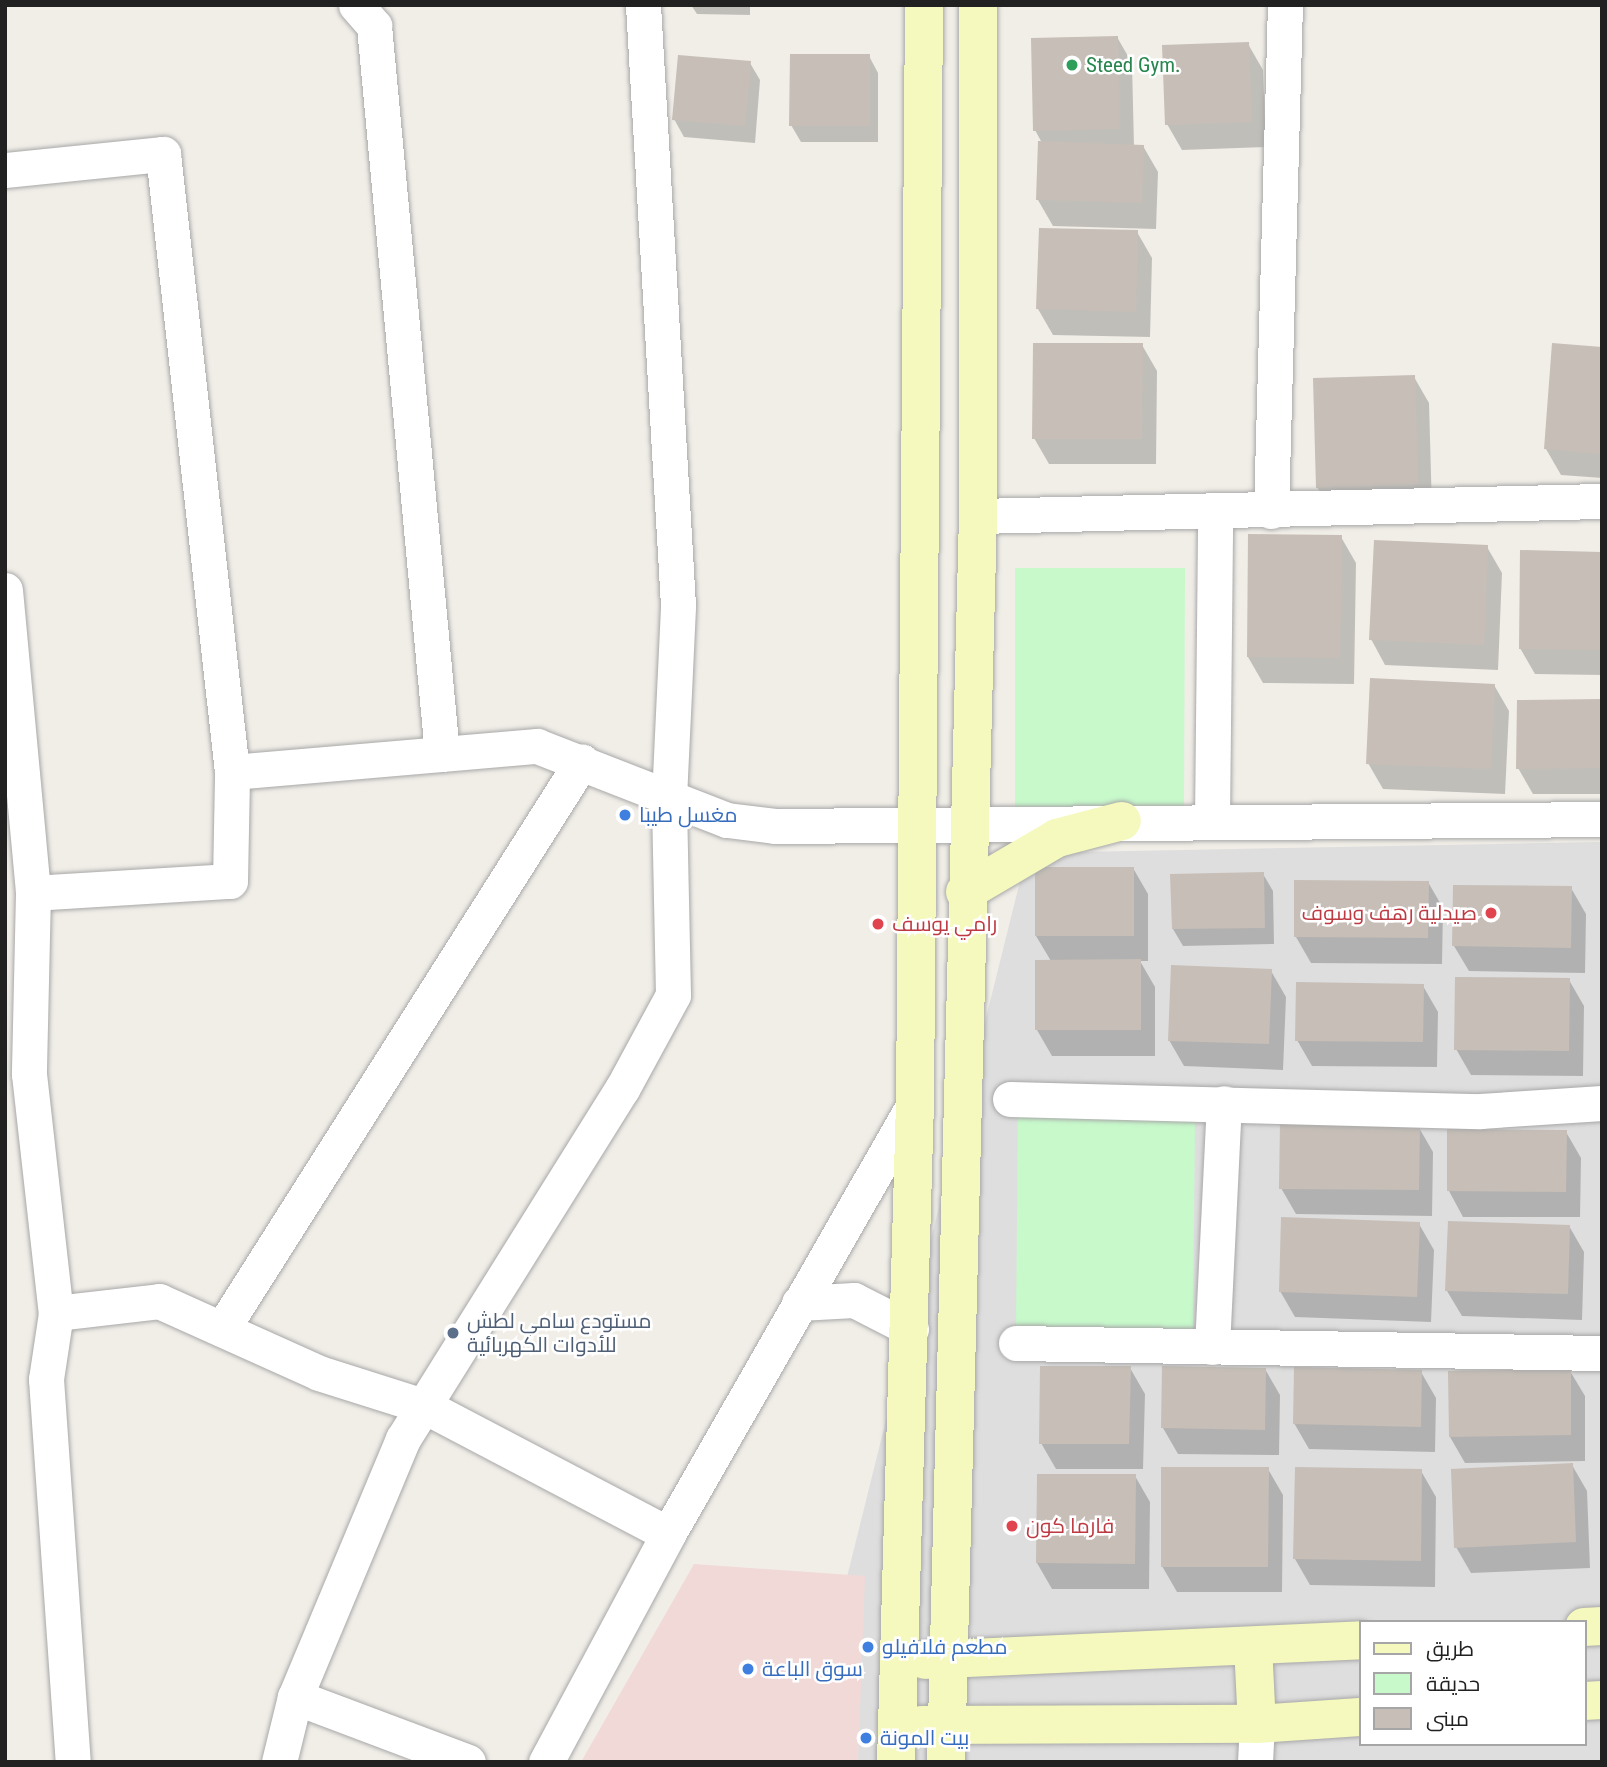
<!DOCTYPE html>
<html>
<head>
<meta charset="utf-8">
<style>
  body { margin:0 }
  #map { position:relative; width:1607px; height:1767px; overflow:hidden; background:#f1eee8; font-family:"Roboto Condensed",Cairo,sans-serif }
  div>[style] { position:absolute }
  [style*='--x'] { left:calc(var(--x)*1px); top:calc(var(--y)*1px); width:calc(var(--w)*1px); rotate:calc(var(--a)*1deg) }
  .residential>* { inset:0; background:#dfdede }
  .commercial>* { inset:0; background:#f1d9d8 }
  .park>* { inset:0; background:#c7f9cb }
  .shadow>* { inset:0; background:#0003 }
  .building>* { inset:0; background:#c6beb7 }
  .roads { filter:drop-shadow(0 0 2px #a8a8a8) drop-shadow(0 0 2px #a8a8a8) }
  .street>* { height:35px; margin:-17.5px; padding:0 17.5px; transform-origin:17.5px; border-radius:17.5px; background:#fff }
  .secondary>* { height:38px; margin:-19px; padding:0 19px; transform-origin:19px; border-radius:19px; background:#f5f9be }
  .dots>* { width:19px; height:19px; translate:-50% -50%; box-sizing:border-box; border:4px solid #fff; border-radius:50% }
  span { translate:-50% -50%; white-space:nowrap; text-align:center; line-height:1.15; -webkit-text-stroke:5px #fff; paint-order:stroke }
  .leisure-label { font-size:21px; color:#27864d }
  .left { translate:0 -50%; text-align:left }
  .shop-label { font-size:21px; color:#366cbe }
  .health-label { font-size:21px; color:#be3a42 }
  .right { translate:-100% -50%; text-align:right }
  .service-label { font-size:21px; color:#4e5e75 }
  .frame { position:absolute; inset:0; border:7px solid #212121; pointer-events:none }
  .legend { position:absolute; left:1359px; top:1620px; width:228px; height:126px; box-sizing:border-box; background:#fff; border:2px solid #a6a6a6; margin:0; padding:9px 12px; list-style:none; font-size:21px; color:#212121 }
  .legend li { display:flex; align-items:center; gap:14px; height:35px }
  .legend b { width:35px; border:2px solid #a6a6a6 }
</style>
</head>
<body>
<div id="map">
  <div class="residential">
    <i style="clip-path:polygon(evenodd,1602px 842px,1602px 1762px,801px 1762px,1027px 853px,1602px 842px,1360px 1622px,1584px 1622px,1584px 1744px,1360px 1744px,1360px 1622px)"></i>
  </div>
  <div class="commercial">
    <i style="clip-path:polygon(694px 1564px,865px 1576px,858px 1762px,581px 1762px)"></i>
  </div>
  <div class="park">
    <i style="clip-path:polygon(1015px 568px,1185px 568px,1184px 807px,1015px 807px)"></i>
    <i style="clip-path:polygon(1018px 1114px,1195px 1116px,1193px 1329px,1016px 1328px)"></i>
  </div>
  <div class="shadow">
    <i style="clip-path:polygon(691px 5px,750px 5px,750px 15px,697px 14px)"></i>
    <i style="clip-path:polygon(1117px 37px,1132px 63px,1134px 146px,1143px 146px,1158px 172px,1156px 229px,1053px 226px,1038px 200px,1042px 143px,1035px 130px)"></i>
    <i style="clip-path:polygon(1248px 44px,1263px 70px,1266px 147px,1182px 150px,1167px 124px)"></i>
    <i style="clip-path:polygon(869px 56px,878px 73px,878px 142px,801px 142px,791px 125px)"></i>
    <i style="clip-path:polygon(750px 63px,760px 80px,755px 143px,684px 137px,674px 119px)"></i>
    <i style="clip-path:polygon(1137px 232px,1152px 258px,1150px 337px,1053px 335px,1038px 309px)"></i>
    <i style="clip-path:polygon(1142px 345px,1157px 371px,1156px 464px,1049px 464px,1034px 438px)"></i>
    <i style="clip-path:polygon(1602px 349px,1602px 478px,1561px 475px,1546px 449px)"></i>
    <i style="clip-path:polygon(1414px 377px,1429px 403px,1432px 510px,1332px 513px,1317px 487px)"></i>
    <i style="clip-path:polygon(1341px 537px,1356px 563px,1354px 684px,1263px 683px,1248px 657px)"></i>
    <i style="clip-path:polygon(1487px 547px,1502px 573px,1498px 670px,1385px 665px,1371px 639px)"></i>
    <i style="clip-path:polygon(1602px 553px,1602px 675px,1535px 674px,1520px 648px)"></i>
    <i style="clip-path:polygon(1494px 685px,1509px 711px,1505px 794px,1383px 789px,1368px 763px)"></i>
    <i style="clip-path:polygon(1602px 701px,1602px 794px,1533px 794px,1518px 768px)"></i>
    <i style="clip-path:polygon(1133px 868px,1148px 894px,1148px 961px,1140px 961px,1155px 987px,1155px 1056px,1052px 1056px,1037px 1030px,1051px 961px,1036px 936px)"></i>
    <i style="clip-path:polygon(1263px 874px,1273px 891px,1274px 944px,1183px 946px,1173px 929px,1172px 876px)"></i>
    <i style="clip-path:polygon(1296px 882px,1428px 882px,1443px 908px,1442px 964px,1311px 963px,1296px 937px)"></i>
    <i style="clip-path:polygon(1571px 888px,1586px 914px,1585px 973px,1469px 971px,1454px 946px)"></i>
    <i style="clip-path:polygon(1271px 971px,1286px 997px,1283px 1070px,1184px 1066px,1169px 1040px)"></i>
    <i style="clip-path:polygon(1569px 980px,1584px 1006px,1583px 1076px,1471px 1075px,1456px 1049px)"></i>
    <i style="clip-path:polygon(1423px 986px,1438px 1012px,1437px 1067px,1312px 1066px,1297px 1040px)"></i>
    <i style="clip-path:polygon(1418px 1126px,1433px 1152px,1432px 1216px,1296px 1214px,1281px 1188px)"></i>
    <i style="clip-path:polygon(1566px 1132px,1581px 1158px,1580px 1217px,1463px 1217px,1449px 1191px)"></i>
    <i style="clip-path:polygon(1419px 1224px,1434px 1250px,1431px 1322px,1295px 1317px,1280px 1291px)"></i>
    <i style="clip-path:polygon(1569px 1226px,1584px 1252px,1582px 1320px,1462px 1316px,1447px 1291px)"></i>
    <i style="clip-path:polygon(1130px 1368px,1145px 1394px,1143px 1469px,1056px 1469px,1041px 1443px)"></i>
    <i style="clip-path:polygon(1265px 1369px,1280px 1395px,1279px 1455px,1178px 1454px,1163px 1428px)"></i>
    <i style="clip-path:polygon(1570px 1371px,1585px 1396px,1585px 1461px,1465px 1463px,1450px 1437px,1450px 1373px)"></i>
    <i style="clip-path:polygon(1421px 1372px,1436px 1398px,1435px 1452px,1309px 1449px,1294px 1423px)"></i>
    <i style="clip-path:polygon(1572px 1465px,1587px 1491px,1590px 1568px,1471px 1573px,1456px 1547px)"></i>
    <i style="clip-path:polygon(1268px 1469px,1283px 1495px,1282px 1592px,1177px 1592px,1162px 1566px)"></i>
    <i style="clip-path:polygon(1421px 1471px,1436px 1497px,1435px 1587px,1310px 1585px,1295px 1559px)"></i>
    <i style="clip-path:polygon(1135px 1476px,1150px 1502px,1149px 1589px,1052px 1589px,1037px 1563px)"></i>
  </div>
  <div class="building">
    <i style="clip-path:polygon(1118px 36px,1120px 129px,1033px 131px,1031px 38px)"></i>
    <i style="clip-path:polygon(1249px 42px,1252px 122px,1165px 125px,1162px 45px)"></i>
    <i style="clip-path:polygon(790px 54px,870px 54px,870px 126px,789px 126px)"></i>
    <i style="clip-path:polygon(678px 55px,751px 61px,745px 126px,672px 120px)"></i>
    <i style="clip-path:polygon(1038px 141px,1144px 145px,1142px 203px,1036px 200px)"></i>
    <i style="clip-path:polygon(1039px 228px,1138px 230px,1136px 312px,1036px 309px)"></i>
    <i style="clip-path:polygon(1033px 343px,1143px 343px,1142px 439px,1032px 439px)"></i>
    <i style="clip-path:polygon(1552px 343px,1602px 347px,1602px 454px,1544px 449px)"></i>
    <i style="clip-path:polygon(1415px 375px,1418px 484px,1316px 488px,1313px 378px)"></i>
    <i style="clip-path:polygon(1248px 534px,1342px 535px,1340px 658px,1247px 657px)"></i>
    <i style="clip-path:polygon(1374px 540px,1488px 545px,1484px 645px,1369px 640px)"></i>
    <i style="clip-path:polygon(1520px 550px,1602px 552px,1602px 650px,1519px 649px)"></i>
    <i style="clip-path:polygon(1370px 678px,1495px 684px,1491px 769px,1366px 764px)"></i>
    <i style="clip-path:polygon(1602px 699px,1602px 768px,1516px 769px,1517px 700px)"></i>
    <i style="clip-path:polygon(1035px 867px,1134px 867px,1134px 936px,1035px 936px)"></i>
    <i style="clip-path:polygon(1264px 872px,1265px 928px,1172px 929px,1170px 874px)"></i>
    <i style="clip-path:polygon(1294px 880px,1429px 881px,1428px 938px,1294px 937px)"></i>
    <i style="clip-path:polygon(1453px 885px,1572px 886px,1571px 948px,1452px 946px)"></i>
    <i style="clip-path:polygon(1141px 959px,1141px 1030px,1035px 1030px,1035px 960px)"></i>
    <i style="clip-path:polygon(1171px 965px,1272px 969px,1269px 1044px,1168px 1041px)"></i>
    <i style="clip-path:polygon(1455px 977px,1570px 978px,1569px 1051px,1454px 1050px)"></i>
    <i style="clip-path:polygon(1296px 982px,1424px 984px,1423px 1042px,1295px 1041px)"></i>
    <i style="clip-path:polygon(1280px 1122px,1420px 1124px,1419px 1190px,1279px 1189px)"></i>
    <i style="clip-path:polygon(1447px 1129px,1567px 1130px,1566px 1192px,1447px 1191px)"></i>
    <i style="clip-path:polygon(1281px 1217px,1420px 1222px,1417px 1297px,1279px 1292px)"></i>
    <i style="clip-path:polygon(1448px 1221px,1570px 1225px,1568px 1294px,1445px 1291px)"></i>
    <i style="clip-path:polygon(1040px 1366px,1131px 1366px,1129px 1444px,1039px 1444px)"></i>
    <i style="clip-path:polygon(1162px 1366px,1266px 1368px,1265px 1430px,1161px 1428px)"></i>
    <i style="clip-path:polygon(1294px 1367px,1422px 1370px,1421px 1427px,1293px 1424px)"></i>
    <i style="clip-path:polygon(1571px 1369px,1571px 1435px,1449px 1437px,1448px 1371px)"></i>
    <i style="clip-path:polygon(1573px 1463px,1576px 1542px,1454px 1548px,1451px 1469px)"></i>
    <i style="clip-path:polygon(1161px 1467px,1269px 1467px,1268px 1567px,1161px 1567px)"></i>
    <i style="clip-path:polygon(1295px 1467px,1422px 1469px,1421px 1561px,1293px 1559px)"></i>
    <i style="clip-path:polygon(1037px 1474px,1136px 1474px,1135px 1564px,1036px 1563px)"></i>
  </div>
  <div class="roads">
    <div class="street">
      <i style="--x:356;--y:5;--w:28;--a:49"></i>
      <i style="--x:374;--y:26;--w:731;--a:84.66"></i>
      <i style="--x:5;--y:170;--w:159;--a:-5.8"></i>
      <i style="--x:163;--y:154;--w:622;--a:83.63"></i>
      <i style="--x:1271;--y:511;--w:506;--a:-88.42"></i>
      <i style="--x:978;--y:516;--w:624;--a:-1.38"></i>
      <i style="--x:5;--y:590;--w:304;--a:84.7"></i>
      <i style="--x:33;--y:893;--w:181;--a:91.3"></i>
      <i style="--x:29;--y:1074;--w:241;--a:83.6"></i>
      <i style="--x:56;--y:1313;--w:67;--a:98.6"></i>
      <i style="--x:46;--y:1379;--w:384;--a:86"></i>
      <i style="--x:1212;--y:820;--w:308;--a:-89.4"></i>
      <i style="--x:33;--y:893;--w:197;--a:-3.5"></i>
      <i style="--x:230;--y:881;--w:109;--a:-88.9"></i>
      <i style="--x:232;--y:772;--w:306;--a:-4.9"></i>
      <i style="--x:537;--y:746;--w:204;--a:21.3"></i>
      <i style="--x:727;--y:820;--w:48;--a:7.1"></i>
      <i style="--x:775;--y:826;--w:827;--a:-0.48"></i>
      <i style="--x:1010;--y:1099;--w:470;--a:1.5"></i>
      <i style="--x:1480;--y:1111;--w:122;--a:-3.8"></i>
      <i style="--x:799;--y:1303;--w:55;--a:-3.1"></i>
      <i style="--x:854;--y:1300;--w:64;--a:27"></i>
      <i style="--x:56;--y:1313;--w:104;--a:-6.6"></i>
      <i style="--x:159;--y:1301;--w:175;--a:24.2"></i>
      <i style="--x:319;--y:1373;--w:112;--a:17.6"></i>
      <i style="--x:426;--y:1407;--w:273;--a:27.7"></i>
      <i style="--x:222;--y:1329;--w:672;--a:-57.63"></i>
      <i style="--x:1016;--y:1343;--w:586;--a:0.98"></i>
      <i style="--x:1212;--y:1347;--w:244;--a:-87.2"></i>
      <i style="--x:279;--y:1762;--w:67;--a:-76.2"></i>
      <i style="--x:468;--y:1762;--w:185;--a:-159.4"></i>
      <i style="--x:295;--y:1697;--w:280;--a:-67.3"></i>
      <i style="--x:403;--y:1439;--w:413;--a:-58"></i>
      <i style="--x:622;--y:1089;--w:107;--a:-61.5"></i>
      <i style="--x:673;--y:995;--w:197;--a:-91.2"></i>
      <i style="--x:669;--y:798;--w:193;--a:-87.3"></i>
      <i style="--x:678;--y:605;--w:601;--a:-93.34"></i>
      <i style="--x:546;--y:1762;--w:259;--a:-61.8"></i>
      <i style="--x:668;--y:1534;--w:497;--a:-60.2"></i>
      <i style="--x:1255;--y:1762;--w:38;--a:-87"></i>
    </div>
    <div class="secondary">
      <i style="--x:965;--y:892;--w:107;--a:-30.4"></i>
      <i style="--x:1057;--y:838;--w:67;--a:-14.7"></i>
      <i style="--x:1584;--y:1627;--w:18;--a:-3"></i>
      <i style="--x:1253;--y:1646;--w:78;--a:87.1"></i>
      <i style="--x:925;--y:1660;--w:435;--a:-2.6"></i>
      <i style="--x:1584;--y:1701;--w:18;--a:-3"></i>
      <i style="--x:922;--y:1725;--w:335;--a:-0.2"></i>
      <i style="--x:1257;--y:1724;--w:103;--a:-3.9"></i>
      <i style="--x:896;--y:1762;--w:659;--a:-88.35"></i>
      <i style="--x:915;--y:1103;--w:1098;--a:-89.53"></i>
      <i style="--x:946;--y:1762;--w:1246;--a:-88.53"></i>
      <i style="--x:978;--y:516;--w:511;--a:-90"></i>
    </div>
  </div>
  <div class="dots">
    <i style="left:1072px;top:65px;background:#2e9e5b"></i>
    <i style="left:625px;top:815px;background:#3f7fe0"></i>
    <i style="left:1491px;top:913px;background:#e0444e"></i>
    <i style="left:878px;top:924px;background:#e0444e"></i>
    <i style="left:453px;top:1333px;background:#5c6f8a"></i>
    <i style="left:1012px;top:1526px;background:#e0444e"></i>
    <i style="left:868px;top:1647px;background:#3f7fe0"></i>
    <i style="left:748px;top:1669px;background:#3f7fe0"></i>
    <i style="left:866px;top:1738px;background:#3f7fe0"></i>
  </div>
  <div class="leisure-label">
    <span class="left" style="left:1086px;top:65px">Steed Gym.</span>
  </div>
  <div class="shop-label">
    <span class="left" style="left:639px;top:815px">مغسل طيبا</span>
    <span class="left" style="left:882px;top:1647px">مطعم فلافيلو</span>
    <span class="left" style="left:762px;top:1669px">سوق الباعة</span>
    <span class="left" style="left:880px;top:1738px">بيت المونة</span>
  </div>
  <div class="health-label">
    <span class="right" style="left:1477px;top:913px">صيدلية رهف وسوف</span>
    <span class="left" style="left:892px;top:924px">رامي يوسف</span>
    <span class="left" style="left:1026px;top:1526px">فارما كون</span>
  </div>
  <div class="service-label">
    <span class="left" style="left:467px;top:1333px">مستودع سامي لطش<br>للأدوات الكهربائية</span>
  </div>
  <div class="frame"></div>
  <ul class="legend">
  <li><b style="height:9px;background:#f5f9be"></b>طريق</li>
  <li><b style="height:19px;background:#c7f9cb"></b>حديقة</li>
  <li><b style="height:19px;background:#c6beb7"></b>مبنى</li>
  </ul>
</div>
</body>
</html>
